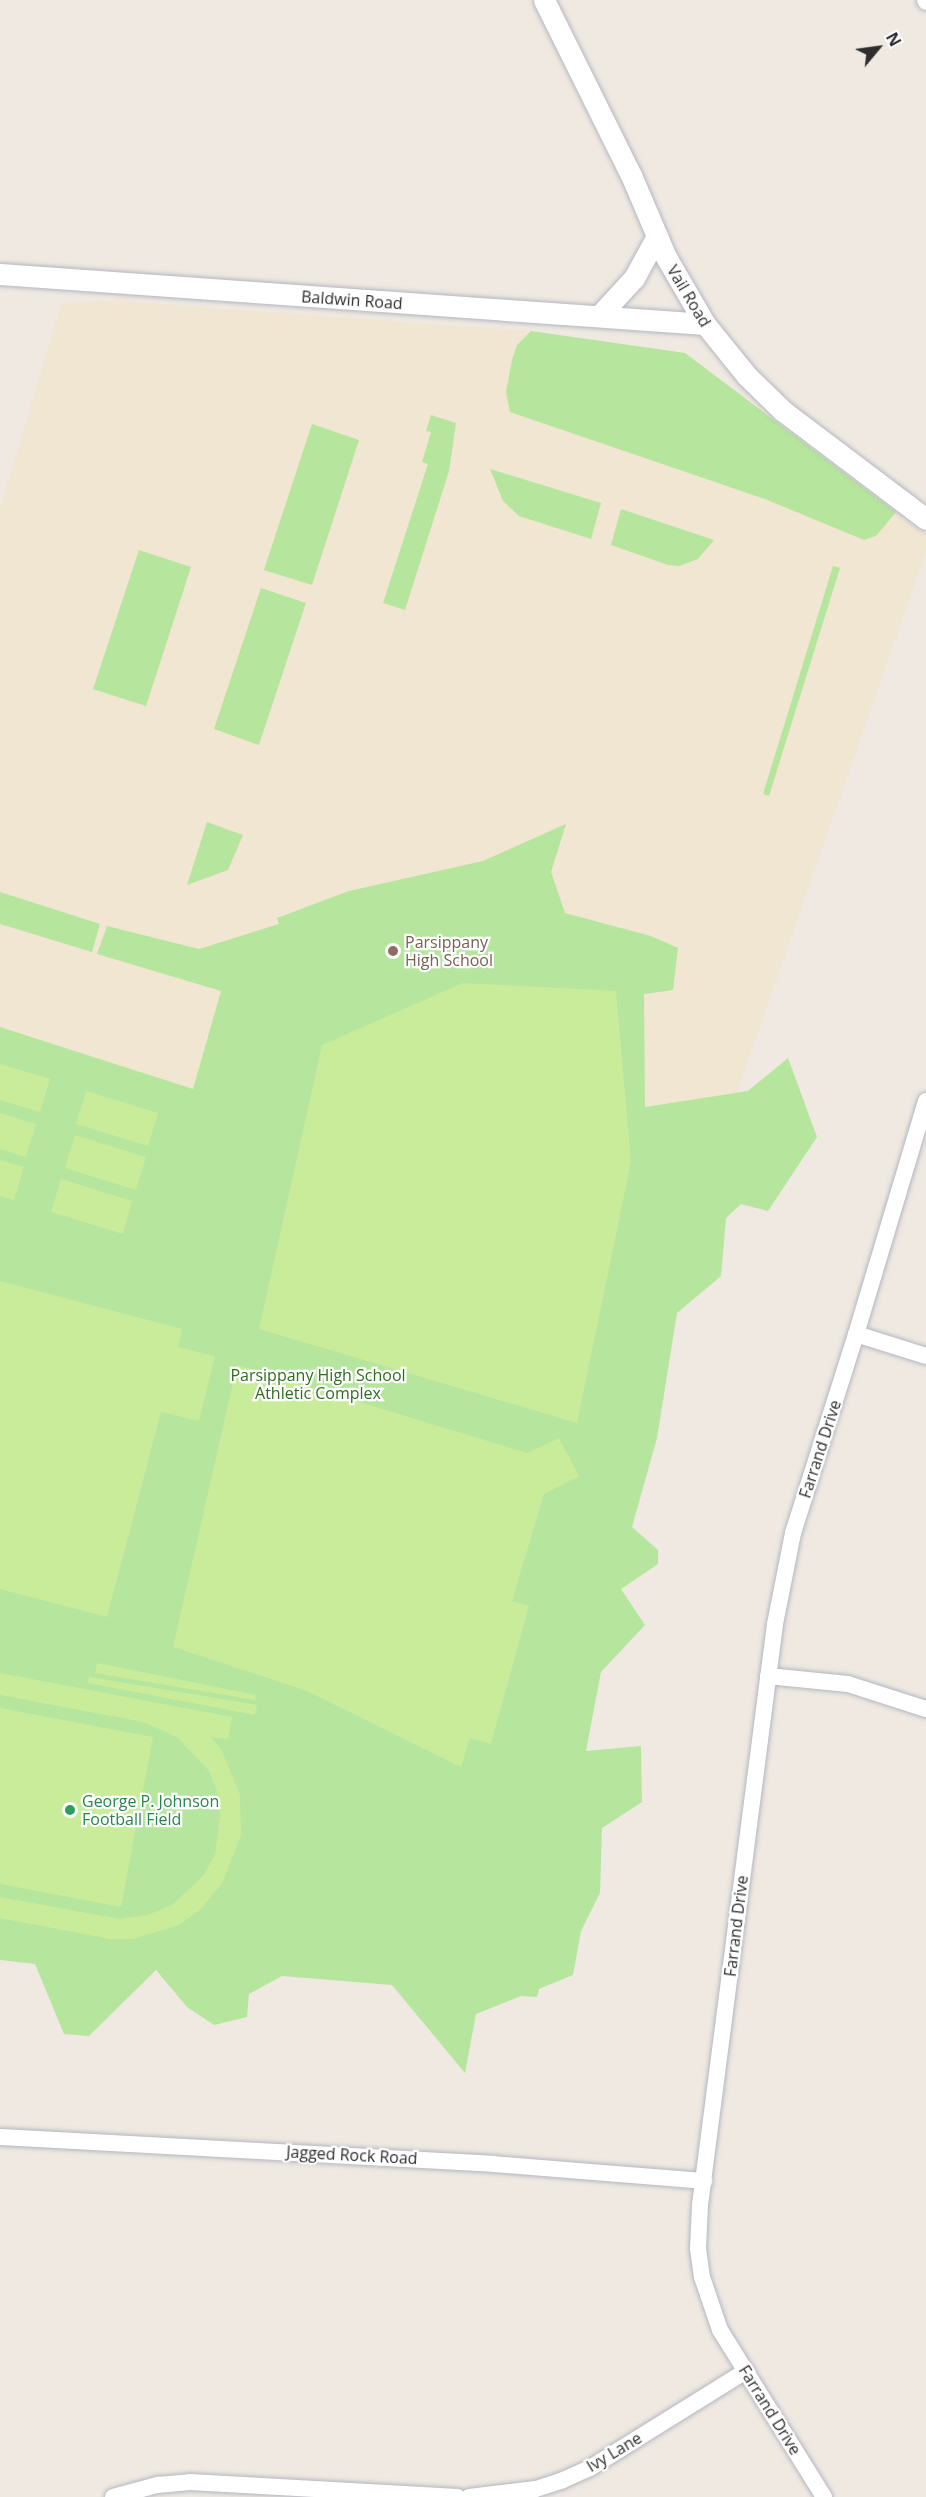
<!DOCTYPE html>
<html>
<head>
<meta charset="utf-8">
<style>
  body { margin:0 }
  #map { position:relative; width:926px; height:2497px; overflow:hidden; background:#efe9e1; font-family:"Open Sans",sans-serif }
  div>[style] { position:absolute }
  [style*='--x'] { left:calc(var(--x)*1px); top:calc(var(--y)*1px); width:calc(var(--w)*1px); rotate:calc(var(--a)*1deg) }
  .education>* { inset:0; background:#f0e6d1 }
  .green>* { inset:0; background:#b6e59e }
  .pitch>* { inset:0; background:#c9ec9a }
  .roads { filter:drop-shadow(0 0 2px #b4b7c1) drop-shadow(0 0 2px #b4b7c1) }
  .minor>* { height:16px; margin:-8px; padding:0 8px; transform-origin:8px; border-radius:8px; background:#fff }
  .tertiary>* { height:21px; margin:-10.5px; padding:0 10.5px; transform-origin:10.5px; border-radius:10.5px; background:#fff }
  .dots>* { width:16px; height:16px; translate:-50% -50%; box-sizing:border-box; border:3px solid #fff; border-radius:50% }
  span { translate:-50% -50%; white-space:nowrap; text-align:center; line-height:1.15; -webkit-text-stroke:4.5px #fff; paint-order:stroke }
  .street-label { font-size:16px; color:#2e2e2e }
  .education-label { font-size:16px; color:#785e54 }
  .left { translate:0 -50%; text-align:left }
  .park-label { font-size:16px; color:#2c6e1b }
  .leisure-label { font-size:16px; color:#27864d }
  .north { position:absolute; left:848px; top:18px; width:60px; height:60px; -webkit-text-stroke:4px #fff; paint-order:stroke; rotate:61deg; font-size:16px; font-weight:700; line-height:24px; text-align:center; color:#2e2e2e }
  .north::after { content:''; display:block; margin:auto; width:21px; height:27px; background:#2e2e2e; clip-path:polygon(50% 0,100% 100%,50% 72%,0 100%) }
</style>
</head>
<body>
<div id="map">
  <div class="education">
    <i style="clip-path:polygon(107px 300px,531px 331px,685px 353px,926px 535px,926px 552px,647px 1350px,537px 1997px,0 1953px,0 509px,61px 304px)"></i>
  </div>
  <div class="green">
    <i style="clip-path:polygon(531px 331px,685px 353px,896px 512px,876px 536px,864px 540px,765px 499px,510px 412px,506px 392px,512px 360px,517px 345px)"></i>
    <i style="clip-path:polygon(431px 415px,456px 423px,449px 471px,405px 610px,383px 603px,428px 464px,422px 462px,431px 432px,426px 431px)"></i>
    <i style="clip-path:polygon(312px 424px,359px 440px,312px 585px,264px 570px)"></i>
    <i style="clip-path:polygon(490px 469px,601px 503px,591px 539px,519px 516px,503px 501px)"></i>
    <i style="clip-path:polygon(621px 509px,714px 540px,698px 559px,679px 566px,668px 565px,611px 545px)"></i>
    <i style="clip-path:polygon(139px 550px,191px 567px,146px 706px,93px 689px)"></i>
    <i style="clip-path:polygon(833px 566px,840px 568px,769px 796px,763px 794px)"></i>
    <i style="clip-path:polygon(261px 588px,306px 603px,259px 745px,214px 729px)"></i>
    <i style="clip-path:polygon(207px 822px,243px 835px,228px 870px,187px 885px)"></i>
    <i style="clip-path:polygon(566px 824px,551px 872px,565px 913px,651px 936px,678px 948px,673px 990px,644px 994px,645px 1107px,748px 1091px,788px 1058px,817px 1137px,768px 1211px,741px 1204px,726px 1218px,721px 1276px,677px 1313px,657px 1438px,632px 1527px,658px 1550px,658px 1564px,621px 1589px,645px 1625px,601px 1672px,586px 1751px,641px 1746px,642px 1802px,602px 1828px,600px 1893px,581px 1931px,573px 1975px,539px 1989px,537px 1997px,521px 1996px,476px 2014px,465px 2073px,392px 1985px,282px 1976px,249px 1994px,247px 2017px,214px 2025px,187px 2007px,156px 1970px,89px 2036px,64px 2034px,35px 1964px,0 1960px,0 1027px,193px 1089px,221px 991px,97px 954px,107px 926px,199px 949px,279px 924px,277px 918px,349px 891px,483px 861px)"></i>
    <i style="clip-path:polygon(0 892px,100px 924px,92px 952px,0 924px)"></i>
  </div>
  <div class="pitch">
    <i style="clip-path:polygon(463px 983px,616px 991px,631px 1162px,577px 1423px,259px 1329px,322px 1045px)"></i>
    <i style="clip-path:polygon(0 1064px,50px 1079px,40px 1112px,0 1100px)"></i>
    <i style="clip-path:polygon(86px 1091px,158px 1113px,148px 1146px,76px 1124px)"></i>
    <i style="clip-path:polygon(0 1113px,36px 1124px,26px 1157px,0 1149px)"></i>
    <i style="clip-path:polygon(75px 1135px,146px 1157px,136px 1190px,65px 1168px)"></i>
    <i style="clip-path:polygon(0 1160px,24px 1167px,14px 1200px,0 1196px)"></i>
    <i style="clip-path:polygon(61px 1179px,132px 1201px,123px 1234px,51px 1212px)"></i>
    <i style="clip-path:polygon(0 1281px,182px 1329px,178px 1347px,215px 1356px,199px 1421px,161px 1412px,107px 1617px,0 1589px)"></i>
    <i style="clip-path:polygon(237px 1365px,527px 1453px,559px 1438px,579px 1476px,544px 1494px,512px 1601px,529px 1606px,491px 1744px,470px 1738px,461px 1767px,307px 1691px,173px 1647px)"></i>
    <i style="clip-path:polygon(97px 1663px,256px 1695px,255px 1700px,95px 1673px)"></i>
    <i style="clip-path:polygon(0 1673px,232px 1717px,228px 1739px,211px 1737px,221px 1749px,240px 1795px,241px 1836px,222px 1883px,200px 1910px,179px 1925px,133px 1939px,110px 1939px,0 1918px,0 1897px,120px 1919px,148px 1915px,172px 1905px,203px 1876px,215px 1855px,220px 1815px,218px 1794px,209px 1771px,177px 1737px,143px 1722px,0 1695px)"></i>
    <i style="clip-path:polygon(89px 1677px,257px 1705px,255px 1715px,88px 1683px)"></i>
    <i style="clip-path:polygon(0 1708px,153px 1737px,121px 1907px,0 1884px)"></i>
  </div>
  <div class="roads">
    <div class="minor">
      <i style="--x:925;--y:0;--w:2;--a:63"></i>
      <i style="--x:926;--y:1101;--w:243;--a:106.7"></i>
      <i style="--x:856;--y:1334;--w:73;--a:17.4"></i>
      <i style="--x:768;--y:1676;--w:80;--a:5.7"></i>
      <i style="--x:848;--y:1684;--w:82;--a:17.8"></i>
      <i style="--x:0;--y:2137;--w:494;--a:3.1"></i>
      <i style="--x:493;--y:2164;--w:212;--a:4.6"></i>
      <i style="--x:113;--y:2497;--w:46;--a:-15.3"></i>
      <i style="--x:157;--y:2485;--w:33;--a:-5"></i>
      <i style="--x:190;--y:2482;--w:268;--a:3.2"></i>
      <i style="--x:469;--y:2497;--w:67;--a:-6.8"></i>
      <i style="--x:536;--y:2489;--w:28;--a:-18"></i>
      <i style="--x:563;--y:2480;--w:30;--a:-24"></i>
      <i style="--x:590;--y:2468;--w:184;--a:-31.9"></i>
      <i style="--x:824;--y:2497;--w:197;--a:-121.9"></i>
      <i style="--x:720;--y:2330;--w:56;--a:-108.8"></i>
      <i style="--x:702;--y:2277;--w:28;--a:-98"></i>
      <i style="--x:698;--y:2249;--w:44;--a:-87.4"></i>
      <i style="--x:700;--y:2205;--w:586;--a:-82.64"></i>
      <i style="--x:775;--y:1624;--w:93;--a:-78.8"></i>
      <i style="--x:793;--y:1533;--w:209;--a:-72.4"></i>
    </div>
    <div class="tertiary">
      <i style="--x:544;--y:0;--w:195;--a:63.6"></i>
      <i style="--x:631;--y:175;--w:89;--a:66.9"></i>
      <i style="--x:666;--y:257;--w:78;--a:59.8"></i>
      <i style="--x:705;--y:324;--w:67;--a:51.1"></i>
      <i style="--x:747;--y:376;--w:50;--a:44.2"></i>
      <i style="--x:783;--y:411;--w:179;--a:37.1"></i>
      <i style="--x:0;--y:274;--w:707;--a:4.06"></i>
      <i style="--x:599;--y:316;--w:52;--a:-47.4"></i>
      <i style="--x:634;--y:278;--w:48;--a:-61.3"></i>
    </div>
  </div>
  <div class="dots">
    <i style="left:393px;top:951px;background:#8d6e63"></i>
    <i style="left:70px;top:1810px;background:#2e9e5b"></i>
  </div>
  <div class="street-label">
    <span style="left:689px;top:296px;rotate:59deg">Vail Road</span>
    <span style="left:352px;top:300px;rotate:4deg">Baldwin Road</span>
    <span style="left:820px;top:1449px;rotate:-72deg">Farrand Drive</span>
    <span style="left:736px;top:1926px;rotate:-83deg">Farrand Drive</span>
    <span style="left:352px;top:2155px;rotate:3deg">Jagged Rock Road</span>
    <span style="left:770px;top:2410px;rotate:58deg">Farrand Drive</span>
    <span style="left:614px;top:2452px;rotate:-31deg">Ivy Lane</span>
  </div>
  <div class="education-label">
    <span class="left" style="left:405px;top:951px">Parsippany<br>High School</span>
  </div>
  <div class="park-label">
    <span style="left:318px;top:1384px">Parsippany High School<br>Athletic Complex</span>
  </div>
  <div class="leisure-label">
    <span class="left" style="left:82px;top:1810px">George P. Johnson<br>Football Field</span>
  </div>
  <div class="north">N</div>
</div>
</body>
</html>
